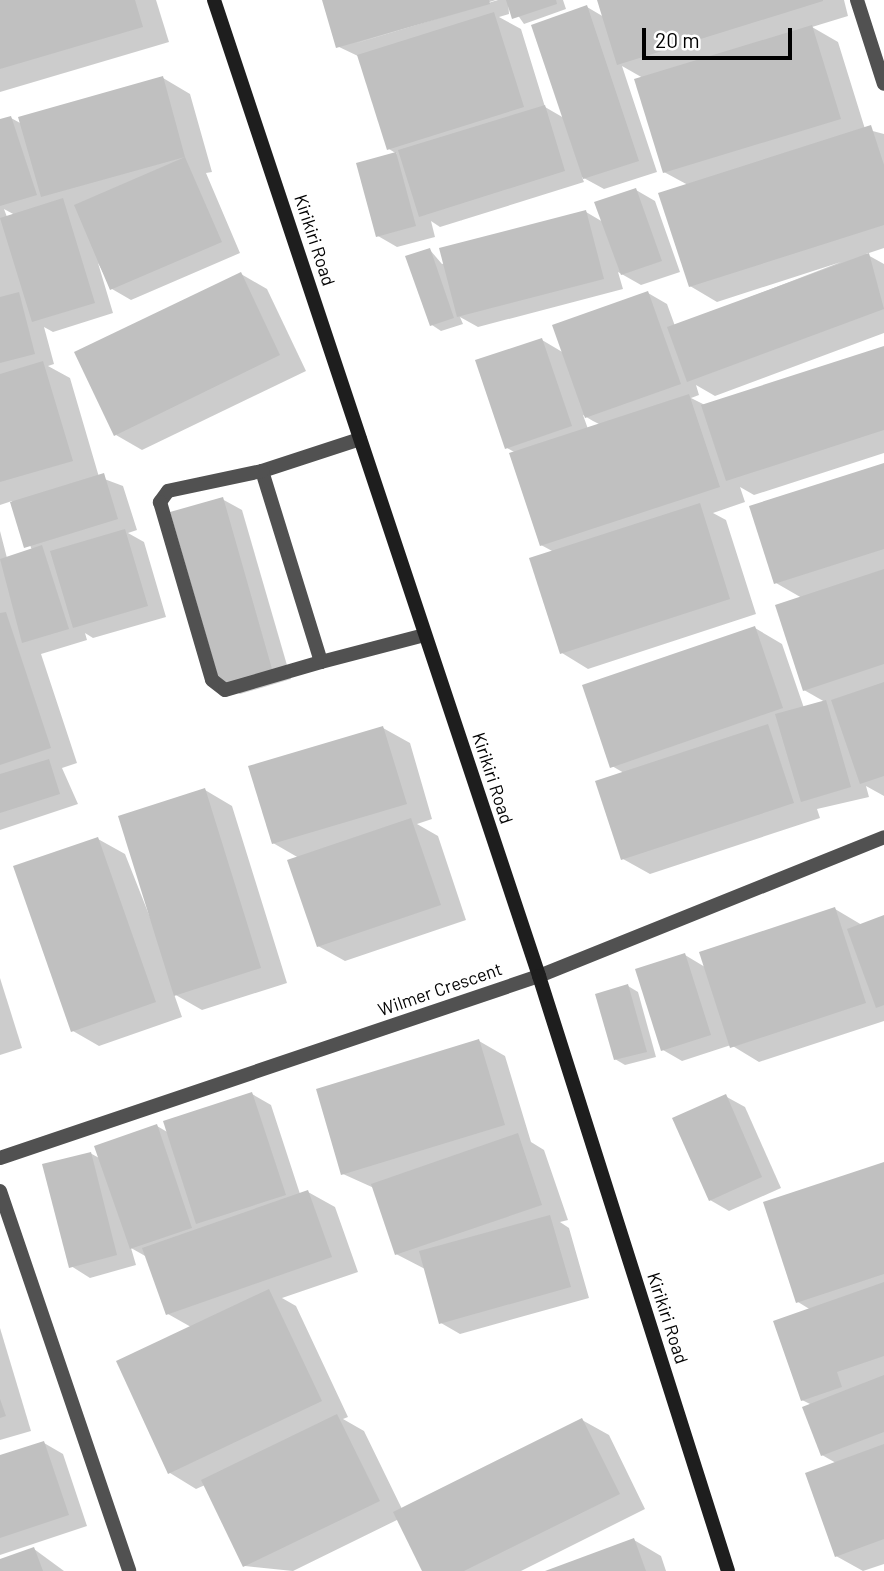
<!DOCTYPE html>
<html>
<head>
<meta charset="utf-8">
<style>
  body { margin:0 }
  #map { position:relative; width:884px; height:1571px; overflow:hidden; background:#fff; font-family:Barlow,sans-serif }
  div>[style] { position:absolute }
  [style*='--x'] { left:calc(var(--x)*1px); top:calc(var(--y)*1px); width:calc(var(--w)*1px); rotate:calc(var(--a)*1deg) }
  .shadow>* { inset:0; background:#0003 }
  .building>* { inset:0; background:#c0c0c0 }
  .service>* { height:14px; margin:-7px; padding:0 7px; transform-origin:7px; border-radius:7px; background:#515151 }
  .minor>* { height:14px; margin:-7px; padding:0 7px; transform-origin:7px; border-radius:7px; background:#515151 }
  .secondary>* { height:14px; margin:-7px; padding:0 7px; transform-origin:7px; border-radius:7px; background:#1e1e1e }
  span { translate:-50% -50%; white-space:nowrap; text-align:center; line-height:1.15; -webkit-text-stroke:5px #fff; paint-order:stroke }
  .street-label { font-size:18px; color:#000 }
  .scale { position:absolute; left:642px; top:28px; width:150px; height:32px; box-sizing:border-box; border:4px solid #000; border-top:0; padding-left:9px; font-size:21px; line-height:24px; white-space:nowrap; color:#000; -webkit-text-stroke:5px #fff; paint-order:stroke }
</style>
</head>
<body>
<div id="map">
  <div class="shadow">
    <i style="clip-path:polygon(0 0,156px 0,169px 42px,0 92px)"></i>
    <i style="clip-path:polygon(evenodd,324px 0,496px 0,350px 45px,498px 0,563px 0,566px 9px,524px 24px,508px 1px,509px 14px,499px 17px,521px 29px,545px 107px,564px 118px,587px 7px,604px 17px,599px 0,844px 0,848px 16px,812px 27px,838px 42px,865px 129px,884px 134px,884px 248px,866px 254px,884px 264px,884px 333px,715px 396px,696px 385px,699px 395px,691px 398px,705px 405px,884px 348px,884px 453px,754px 495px,740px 487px,745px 502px,713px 513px,726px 520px,756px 614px,588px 669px,562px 653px,554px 552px,541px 545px,516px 453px,507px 448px,542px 340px,564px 353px,648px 293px,667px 304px,675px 326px,841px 262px,717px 302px,690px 286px,688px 185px,664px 172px,643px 78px,622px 66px,657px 172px,604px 189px,582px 177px,584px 182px,440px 227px,431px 221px,435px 237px,397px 247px,378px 236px,358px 164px,397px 154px,389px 149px,360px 57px,337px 46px,324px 0,583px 415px,593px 421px,601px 425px,588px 429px,583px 415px)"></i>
    <i style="clip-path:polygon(evenodd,163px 78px,190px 94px,212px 172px,206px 173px,240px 253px,131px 300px,112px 289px,98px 263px,113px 313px,53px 332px,44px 327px,54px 364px,48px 366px,70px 378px,99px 477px,123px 486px,137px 530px,128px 533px,144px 542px,166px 617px,93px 638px,85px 633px,87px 640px,41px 654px,77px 763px,62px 768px,78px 804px,0 830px,0 531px,7px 558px,32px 550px,12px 501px,0 505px,0 121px,11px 118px,22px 124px,163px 78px,4px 209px,15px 215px,7px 217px,4px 209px)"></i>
    <i style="clip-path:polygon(636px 190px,655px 201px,680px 272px,641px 285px,618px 272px,623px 289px,478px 327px,460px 317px,463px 324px,441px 331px,432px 325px,430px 250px,442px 264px,586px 212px,603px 222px)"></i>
    <i style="clip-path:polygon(241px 274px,267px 289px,306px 371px,142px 450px,116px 435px)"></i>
    <i style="clip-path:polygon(884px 464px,884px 796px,866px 786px,869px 797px,817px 809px,820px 818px,650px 874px,623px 859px,624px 773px,612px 766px,755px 628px,782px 644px,804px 708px,825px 702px,804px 690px,802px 598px,776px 583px)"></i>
    <i style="clip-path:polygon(222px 499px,242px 510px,291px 679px,240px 694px,221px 683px)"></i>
    <i style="clip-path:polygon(383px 728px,410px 743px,432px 819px,417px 824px,438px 836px,466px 920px,345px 961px,318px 946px,299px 858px,273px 843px)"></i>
    <i style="clip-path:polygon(205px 790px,232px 806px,287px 983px,202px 1010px,174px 994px,182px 1017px,99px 1046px,73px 1031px,98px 839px,125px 854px,157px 935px)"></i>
    <i style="clip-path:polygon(835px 909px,862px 925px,884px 917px,884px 1021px,759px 1062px,731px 1045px,682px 1061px,663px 1050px,685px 955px,705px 967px)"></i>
    <i style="clip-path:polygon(0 978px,22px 1048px,0 1055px)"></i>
    <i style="clip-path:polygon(628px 986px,638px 992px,656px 1057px,625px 1065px,615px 1059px)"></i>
    <i style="clip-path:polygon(479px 1041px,505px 1056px,531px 1142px,544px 1150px,568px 1220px,560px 1222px,569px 1228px,589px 1298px,460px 1334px,441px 1323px,425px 1269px,396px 1254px,374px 1188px,343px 1174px)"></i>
    <i style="clip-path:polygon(252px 1094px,271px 1105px,300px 1194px,308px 1192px,335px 1207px,358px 1272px,282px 1298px,296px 1306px,348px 1417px,343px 1419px,364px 1431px,402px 1509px,582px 1420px,609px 1435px,645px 1509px,521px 1571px,424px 1571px,399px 1519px,293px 1571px,245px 1566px,205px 1485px,196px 1489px,170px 1473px,118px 1362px,191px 1327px,168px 1314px,147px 1257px,131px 1248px,136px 1265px,90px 1278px,71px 1266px,90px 1153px,101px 1159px,157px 1126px,169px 1133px)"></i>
    <i style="clip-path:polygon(725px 1096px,745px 1107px,781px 1188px,729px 1211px,710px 1200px)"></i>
    <i style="clip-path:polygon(884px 1164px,884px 1564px,863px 1571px,836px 1556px,836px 1463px,822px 1455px,812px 1405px,802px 1400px,811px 1310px,798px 1302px)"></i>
    <i style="clip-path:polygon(0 1328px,31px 1431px,0 1440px)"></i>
    <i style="clip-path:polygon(44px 1443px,63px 1454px,87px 1526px,0 1555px,0 1457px)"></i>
    <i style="clip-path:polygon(634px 1540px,661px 1556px,666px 1571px,549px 1571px)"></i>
    <i style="clip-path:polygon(34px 1549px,64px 1571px,0 1571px,0 1561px)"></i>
  </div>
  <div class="building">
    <i style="clip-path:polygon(0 0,135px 0,143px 27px,0 69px)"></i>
    <i style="clip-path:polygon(322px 0,489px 0,490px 4px,336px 48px)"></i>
    <i style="clip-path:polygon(506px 0,556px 0,557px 4px,512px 19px)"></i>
    <i style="clip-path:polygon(597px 0,823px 0,823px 1px,617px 65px)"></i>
    <i style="clip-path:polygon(587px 5px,639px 161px,583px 179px,531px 25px)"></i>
    <i style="clip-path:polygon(494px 12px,524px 107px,387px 150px,357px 55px)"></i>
    <i style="clip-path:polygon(812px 25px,841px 119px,663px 173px,634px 79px)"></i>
    <i style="clip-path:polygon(163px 76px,185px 157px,222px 242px,110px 290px,74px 205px,185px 157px,41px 197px,18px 117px)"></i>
    <i style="clip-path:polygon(545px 105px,565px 171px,419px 217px,398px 150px)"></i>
    <i style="clip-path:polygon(11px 116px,37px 195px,0 206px,0 119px)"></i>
    <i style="clip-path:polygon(871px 125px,884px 165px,884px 225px,689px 287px,658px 193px)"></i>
    <i style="clip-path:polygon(396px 152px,416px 226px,376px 237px,356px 163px)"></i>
    <i style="clip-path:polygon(636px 188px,662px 261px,621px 275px,594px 202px)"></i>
    <i style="clip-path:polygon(63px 198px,95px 303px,32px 322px,0 218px)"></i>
    <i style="clip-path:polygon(586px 210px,604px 279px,457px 317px,439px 248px)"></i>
    <i style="clip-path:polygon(430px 248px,454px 318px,430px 326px,405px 256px)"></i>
    <i style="clip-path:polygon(869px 253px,884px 309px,687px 382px,667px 327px)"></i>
    <i style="clip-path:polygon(241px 272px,280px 355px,114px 436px,74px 352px)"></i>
    <i style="clip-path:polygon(648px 291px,681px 384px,585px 418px,552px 325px)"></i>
    <i style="clip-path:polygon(19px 292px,35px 354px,0 363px,0 297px)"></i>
    <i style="clip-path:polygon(542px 338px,572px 426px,505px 449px,475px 360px)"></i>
    <i style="clip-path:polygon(884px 346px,884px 430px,726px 481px,701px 405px)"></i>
    <i style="clip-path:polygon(43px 361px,73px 461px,0 482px,0 374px)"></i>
    <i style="clip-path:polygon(689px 394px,720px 487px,540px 546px,509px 453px)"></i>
    <i style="clip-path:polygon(884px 463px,884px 549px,774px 584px,749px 506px)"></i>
    <i style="clip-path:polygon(104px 473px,118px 519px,24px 548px,10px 502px)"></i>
    <i style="clip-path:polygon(223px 497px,272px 669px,220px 684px,170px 512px)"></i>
    <i style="clip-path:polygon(700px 503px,730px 599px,560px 654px,529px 558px)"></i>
    <i style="clip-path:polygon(125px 529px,148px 606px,73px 628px,50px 551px)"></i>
    <i style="clip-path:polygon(42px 545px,69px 629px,22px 643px,0 559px)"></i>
    <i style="clip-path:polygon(884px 569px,884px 664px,803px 691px,775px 605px)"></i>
    <i style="clip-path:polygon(6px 612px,51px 748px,0 765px,0 613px)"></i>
    <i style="clip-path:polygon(755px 626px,783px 708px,610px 768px,582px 685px)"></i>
    <i style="clip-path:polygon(884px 682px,884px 776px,860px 784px,831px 700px)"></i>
    <i style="clip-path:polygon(826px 700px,851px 787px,801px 802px,775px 714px)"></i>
    <i style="clip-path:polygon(768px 724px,794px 803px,621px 860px,595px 781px)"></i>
    <i style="clip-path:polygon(383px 726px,407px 804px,272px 844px,248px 766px)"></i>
    <i style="clip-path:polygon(49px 759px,60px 794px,0 813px,0 774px)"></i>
    <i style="clip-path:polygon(205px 788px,261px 968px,174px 996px,118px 816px)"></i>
    <i style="clip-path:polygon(411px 818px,441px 905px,317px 947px,287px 860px)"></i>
    <i style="clip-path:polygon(98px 837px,156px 1002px,71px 1032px,13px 866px)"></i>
    <i style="clip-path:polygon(835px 907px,866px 1003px,730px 1048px,699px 952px)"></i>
    <i style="clip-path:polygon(884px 915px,884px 1005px,876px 1008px,847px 929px)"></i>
    <i style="clip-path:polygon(685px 953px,711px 1035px,661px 1051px,635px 969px)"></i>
    <i style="clip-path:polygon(628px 984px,647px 1052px,614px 1060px,595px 994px)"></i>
    <i style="clip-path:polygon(479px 1039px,505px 1125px,341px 1175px,316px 1089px)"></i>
    <i style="clip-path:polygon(252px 1092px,286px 1195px,196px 1224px,163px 1121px)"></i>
    <i style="clip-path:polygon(726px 1094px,762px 1177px,709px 1201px,672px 1118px)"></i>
    <i style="clip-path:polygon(157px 1124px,192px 1228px,130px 1249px,94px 1146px)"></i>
    <i style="clip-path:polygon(518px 1133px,542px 1205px,395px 1255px,371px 1184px)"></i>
    <i style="clip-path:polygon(91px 1152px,117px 1255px,69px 1268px,42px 1164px)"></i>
    <i style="clip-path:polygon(884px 1162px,884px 1274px,796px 1303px,763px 1202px)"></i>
    <i style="clip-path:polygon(308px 1190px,332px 1257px,166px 1315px,142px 1248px)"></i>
    <i style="clip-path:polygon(550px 1215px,571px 1287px,439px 1324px,419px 1251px)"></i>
    <i style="clip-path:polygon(884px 1282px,884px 1356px,837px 1372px,842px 1387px,801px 1401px,773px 1321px)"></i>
    <i style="clip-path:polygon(269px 1289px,322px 1401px,168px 1474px,116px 1361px)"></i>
    <i style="clip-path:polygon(884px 1375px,884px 1432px,821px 1456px,802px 1407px)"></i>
    <i style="clip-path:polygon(0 1399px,6px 1416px,0 1418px)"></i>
    <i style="clip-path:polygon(337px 1414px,380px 1501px,243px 1567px,201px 1480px)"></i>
    <i style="clip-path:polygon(582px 1418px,620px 1494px,464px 1571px,422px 1571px,393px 1512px)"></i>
    <i style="clip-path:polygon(44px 1441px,69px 1515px,0 1538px,0 1455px)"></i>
    <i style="clip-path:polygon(884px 1444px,884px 1539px,835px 1557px,805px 1473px)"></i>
    <i style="clip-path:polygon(634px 1538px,646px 1571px,545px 1571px)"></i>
    <i style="clip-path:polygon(34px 1547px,43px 1571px,0 1571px,0 1559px)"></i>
  </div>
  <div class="service">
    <i style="--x:360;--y:439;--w:103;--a:161.9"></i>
    <i style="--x:262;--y:471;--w:200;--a:72.8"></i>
    <i style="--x:321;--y:662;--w:107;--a:-14.6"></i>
    <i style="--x:262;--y:471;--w:96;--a:168"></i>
    <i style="--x:168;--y:491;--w:14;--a:126"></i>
    <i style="--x:160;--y:502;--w:185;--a:73.7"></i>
    <i style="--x:212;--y:680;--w:16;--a:38"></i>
    <i style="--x:225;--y:690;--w:100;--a:-16.3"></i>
  </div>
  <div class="minor">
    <i style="--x:857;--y:0;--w:88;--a:72.2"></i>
    <i style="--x:0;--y:1158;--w:569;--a:-18.66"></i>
    <i style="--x:539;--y:976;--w:372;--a:-21.9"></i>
    <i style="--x:0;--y:1191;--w:401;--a:71.2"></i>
  </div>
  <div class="secondary">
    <i style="--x:214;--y:0;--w:1029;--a:71.58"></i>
    <i style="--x:539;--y:976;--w:624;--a:72.38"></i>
  </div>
  <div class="street-label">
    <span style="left:315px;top:240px;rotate:72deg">Kirikiri Road</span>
    <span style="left:493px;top:778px;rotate:72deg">Kirikiri Road</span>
    <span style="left:440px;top:989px;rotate:-19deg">Wilmer Crescent</span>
    <span style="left:668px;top:1318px;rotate:72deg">Kirikiri Road</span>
  </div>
  <div class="scale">20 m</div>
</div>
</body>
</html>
